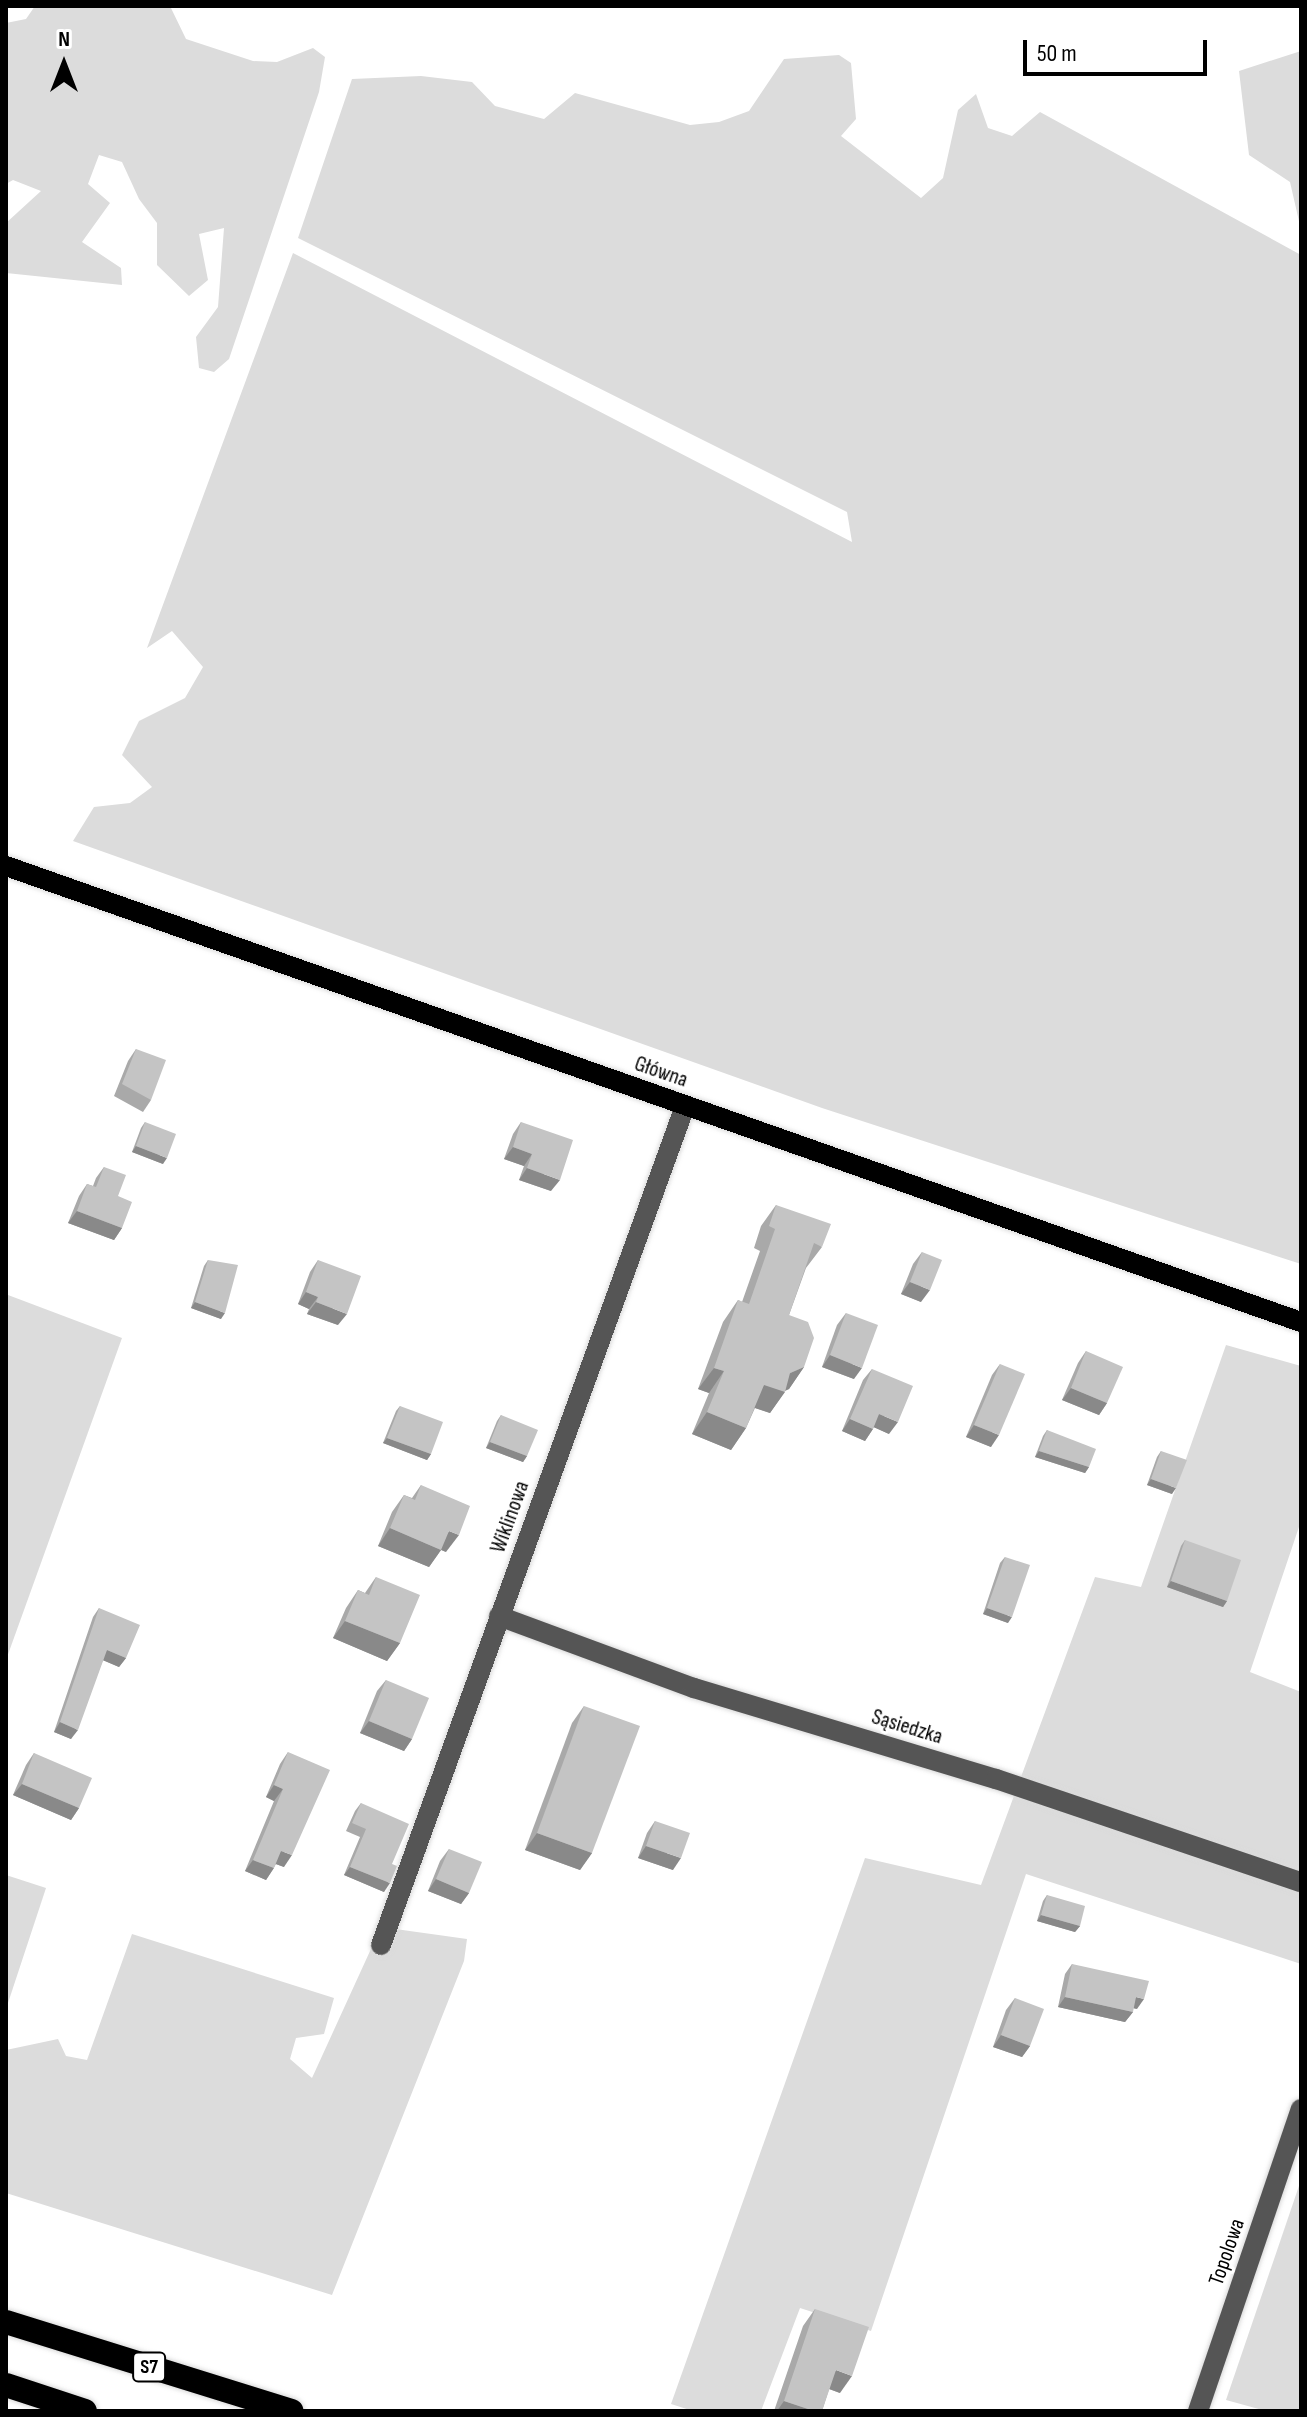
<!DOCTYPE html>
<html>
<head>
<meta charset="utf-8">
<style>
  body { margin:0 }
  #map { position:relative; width:1307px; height:2417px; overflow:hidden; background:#fff; font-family:"Sofia Sans Condensed",sans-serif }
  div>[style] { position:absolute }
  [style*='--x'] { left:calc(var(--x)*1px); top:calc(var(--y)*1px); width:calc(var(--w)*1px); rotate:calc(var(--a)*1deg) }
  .green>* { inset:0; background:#dcdcdc }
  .roads { filter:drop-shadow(0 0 2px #dbdbdb) drop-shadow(0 0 2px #dbdbdb) }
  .minor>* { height:20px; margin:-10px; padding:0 10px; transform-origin:10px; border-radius:10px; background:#555 }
  .major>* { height:20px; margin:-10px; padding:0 10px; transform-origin:10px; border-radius:10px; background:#000 }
  .highway>* { height:24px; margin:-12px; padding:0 12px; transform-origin:12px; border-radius:12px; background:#000 }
  .wall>* { inset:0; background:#a9a9a9 }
  .shaded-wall>* { inset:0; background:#898989 }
  .building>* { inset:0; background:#c4c4c4 }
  span { translate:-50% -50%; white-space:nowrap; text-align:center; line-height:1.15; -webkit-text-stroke:6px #fff; paint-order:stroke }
  .shield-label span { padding:2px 6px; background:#fff; border:2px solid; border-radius:6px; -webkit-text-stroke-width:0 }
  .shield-label { font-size:20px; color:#000; font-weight:700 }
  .street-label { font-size:22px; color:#000 }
  .frame { position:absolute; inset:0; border:8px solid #000; pointer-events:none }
  .north { position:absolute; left:24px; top:24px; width:80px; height:80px; -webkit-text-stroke:6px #fff; paint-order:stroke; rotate:0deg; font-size:22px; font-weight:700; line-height:32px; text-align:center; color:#000 }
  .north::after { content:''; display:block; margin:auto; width:28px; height:36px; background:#000; clip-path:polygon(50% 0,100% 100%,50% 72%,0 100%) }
  .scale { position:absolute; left:1023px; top:40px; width:184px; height:36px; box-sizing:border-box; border:4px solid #000; border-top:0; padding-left:10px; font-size:24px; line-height:28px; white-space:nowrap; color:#000; -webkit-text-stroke:6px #fff; paint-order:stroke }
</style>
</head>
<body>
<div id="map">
  <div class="green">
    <i style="clip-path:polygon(35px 6px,170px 6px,186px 39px,253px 61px,277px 62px,313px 48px,325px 57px,319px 92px,229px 359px,214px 372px,199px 368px,196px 337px,218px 307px,224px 228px,199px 234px,208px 280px,189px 296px,157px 265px,157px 223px,139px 199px,122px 162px,99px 155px,88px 184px,110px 203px,82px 242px,121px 268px,122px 285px,6px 273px,6px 223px,41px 191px,13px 180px,6px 184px,6px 23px,26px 19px)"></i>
    <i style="clip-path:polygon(1301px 51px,1301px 230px,1290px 182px,1249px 155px,1239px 71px)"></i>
    <i style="clip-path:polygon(839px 55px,851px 63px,856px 119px,841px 136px,921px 198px,943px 178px,958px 110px,976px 94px,988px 128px,1012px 136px,1040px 112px,1301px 255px,1301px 1264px,822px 1108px,73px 841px,94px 807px,130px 803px,152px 787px,122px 755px,139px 721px,185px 698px,203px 667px,172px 631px,147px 648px,293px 253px,852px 542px,847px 512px,298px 238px,352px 79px,421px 76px,472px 82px,495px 106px,544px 119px,575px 93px,690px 125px,719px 122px,749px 111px,784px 59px)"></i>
    <i style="clip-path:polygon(8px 1295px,122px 1338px,6px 1660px,6px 1299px)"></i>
    <i style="clip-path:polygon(1226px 1345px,1301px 1366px,1301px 1521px,1250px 1672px,1301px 1692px,1301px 1964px,1026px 1874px,871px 2331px,800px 2308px,761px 2411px,693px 2411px,671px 2404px,865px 1858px,981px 1885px,1095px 1577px,1141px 1587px)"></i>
    <i style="clip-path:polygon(6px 1875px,46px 1888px,6px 2009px)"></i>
    <i style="clip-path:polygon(381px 1927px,467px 1939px,464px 1961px,332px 2295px,6px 2193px,6px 2050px,58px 2039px,66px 2056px,87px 2060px,132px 1934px,334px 1998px,324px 2034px,296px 2038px,290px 2059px,312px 2078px)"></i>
    <i style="clip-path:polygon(1301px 2180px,1301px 2411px,1266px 2411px,1226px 2400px)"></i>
  </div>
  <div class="roads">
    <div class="minor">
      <i style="--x:499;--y:1616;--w:208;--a:20.3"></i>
      <i style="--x:694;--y:1688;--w:315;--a:16.8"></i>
      <i style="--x:996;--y:1779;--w:322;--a:18.7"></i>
      <i style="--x:381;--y:1945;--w:892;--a:-70.08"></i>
      <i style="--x:1198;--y:2411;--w:319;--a:-71.2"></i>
    </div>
    <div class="major">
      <i style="--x:6;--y:866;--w:1373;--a:19.4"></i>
    </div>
    <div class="highway">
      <i style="--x:6;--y:2322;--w:299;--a:17.3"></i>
      <i style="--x:6;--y:2385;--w:83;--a:18.2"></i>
    </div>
  </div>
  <div class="wall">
    <i style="clip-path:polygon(136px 1049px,151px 1100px,143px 1112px,114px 1096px,128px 1061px)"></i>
    <i style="clip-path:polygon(145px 1122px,163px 1164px,132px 1152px,141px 1128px)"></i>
    <i style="clip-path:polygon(521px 1122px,551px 1191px,519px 1180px,524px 1166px,504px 1159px,513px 1134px)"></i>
    <i style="clip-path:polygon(104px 1167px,118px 1196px,122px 1228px,114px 1240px,68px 1223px,79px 1196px,87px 1184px,93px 1186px,96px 1178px)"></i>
    <i style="clip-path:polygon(776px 1205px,822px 1247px,806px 1268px,789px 1315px,804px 1367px,789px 1389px,785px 1391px,770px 1413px,755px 1408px,746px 1428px,731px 1450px,692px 1434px,709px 1393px,698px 1389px,723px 1322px,738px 1300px,742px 1302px,760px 1251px,754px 1248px,761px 1226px)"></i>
    <i style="clip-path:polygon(922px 1252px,921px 1302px,901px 1294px,913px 1264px)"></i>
    <i style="clip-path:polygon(208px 1260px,221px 1319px,191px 1308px,204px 1266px)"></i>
    <i style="clip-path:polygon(318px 1260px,338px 1325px,307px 1314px,309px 1309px,298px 1304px,310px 1272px)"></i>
    <i style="clip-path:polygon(846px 1313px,854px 1379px,822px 1367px,837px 1325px)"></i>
    <i style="clip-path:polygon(1086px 1351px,1107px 1403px,1099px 1415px,1062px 1400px,1078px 1363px)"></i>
    <i style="clip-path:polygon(1000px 1364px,991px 1447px,966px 1437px,992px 1375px)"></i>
    <i style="clip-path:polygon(872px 1369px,889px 1434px,874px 1427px,865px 1441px,842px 1431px,863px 1380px)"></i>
    <i style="clip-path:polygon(400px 1406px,431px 1454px,427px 1460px,383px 1443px,396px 1411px)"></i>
    <i style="clip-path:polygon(501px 1415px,527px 1456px,523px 1462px,486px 1448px,497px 1421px)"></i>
    <i style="clip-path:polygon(1047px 1430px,1089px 1467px,1085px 1473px,1035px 1457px,1043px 1436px)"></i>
    <i style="clip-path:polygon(1161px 1451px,1172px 1494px,1147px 1485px,1157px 1457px)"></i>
    <i style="clip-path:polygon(421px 1485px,446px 1552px,441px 1550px,429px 1567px,378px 1546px,392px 1512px,404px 1495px,412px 1498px)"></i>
    <i style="clip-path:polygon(1185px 1540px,1227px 1601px,1223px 1607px,1167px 1587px,1181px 1546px)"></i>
    <i style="clip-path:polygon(1005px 1557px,1008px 1623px,983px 1614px,1000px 1563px)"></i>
    <i style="clip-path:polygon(376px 1577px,400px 1643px,387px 1661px,333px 1638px,346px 1608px,358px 1590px,365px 1593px)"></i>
    <i style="clip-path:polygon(99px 1608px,126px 1658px,119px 1667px,103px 1660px,71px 1739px,54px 1732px,93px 1617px)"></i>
    <i style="clip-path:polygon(386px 1680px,412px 1739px,404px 1751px,360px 1733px,377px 1691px)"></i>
    <i style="clip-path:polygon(584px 1706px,592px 1853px,580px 1870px,525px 1850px,572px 1723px)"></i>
    <i style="clip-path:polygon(288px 1752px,284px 1867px,276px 1864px,266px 1880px,245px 1871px,274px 1801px,266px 1797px,280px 1764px)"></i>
    <i style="clip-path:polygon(34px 1753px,79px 1808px,71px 1820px,13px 1795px,26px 1765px)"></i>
    <i style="clip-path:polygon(361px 1803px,392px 1864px,384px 1892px,344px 1875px,360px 1837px,346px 1831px,355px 1811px)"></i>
    <i style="clip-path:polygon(655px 1821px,673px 1870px,638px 1858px,647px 1833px)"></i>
    <i style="clip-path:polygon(449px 1849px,469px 1893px,461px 1904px,428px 1891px,440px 1861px)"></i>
    <i style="clip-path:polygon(1047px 1895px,1080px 1926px,1075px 1932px,1037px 1921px,1043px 1901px)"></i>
    <i style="clip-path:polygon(1072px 1964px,1137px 2009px,1133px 2008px,1133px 2012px,1125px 2022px,1058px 2007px,1065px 1974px)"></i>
    <i style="clip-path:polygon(1015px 1998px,1030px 2046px,1022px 2057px,993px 2047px,1006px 2010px)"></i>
    <i style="clip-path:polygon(815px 2309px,840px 2393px,829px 2389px,822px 2411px,774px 2411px,803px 2326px)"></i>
  </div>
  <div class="shaded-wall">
    <i style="clip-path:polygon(136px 1146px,167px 1158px,163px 1164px,132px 1152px)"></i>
    <i style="clip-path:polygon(513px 1147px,532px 1154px,524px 1166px,504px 1159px)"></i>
    <i style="clip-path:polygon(527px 1168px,560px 1180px,551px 1191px,519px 1180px)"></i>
    <i style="clip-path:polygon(77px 1211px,122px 1228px,114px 1240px,68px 1223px)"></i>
    <i style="clip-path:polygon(910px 1282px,930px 1290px,921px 1302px,901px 1294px)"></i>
    <i style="clip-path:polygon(306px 1292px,318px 1297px,309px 1309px,298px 1304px)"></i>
    <i style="clip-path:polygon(195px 1302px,225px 1313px,221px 1319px,191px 1308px)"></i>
    <i style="clip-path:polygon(316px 1302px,347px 1314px,338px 1325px,307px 1314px)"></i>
    <i style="clip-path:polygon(830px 1355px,862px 1368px,854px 1379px,822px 1367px)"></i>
    <i style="clip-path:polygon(804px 1367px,789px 1389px,784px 1391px,785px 1392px,770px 1413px,749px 1406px,764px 1385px)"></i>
    <i style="clip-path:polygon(714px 1368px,724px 1371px,709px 1393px,698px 1389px)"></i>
    <i style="clip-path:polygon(1071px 1388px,1107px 1403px,1099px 1415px,1062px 1400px)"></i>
    <i style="clip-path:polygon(707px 1412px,746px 1428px,731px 1450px,692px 1434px)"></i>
    <i style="clip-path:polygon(879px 1414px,898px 1422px,889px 1434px,871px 1426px)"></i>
    <i style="clip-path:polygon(850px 1419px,873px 1429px,865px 1441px,842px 1431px)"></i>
    <i style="clip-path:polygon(974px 1425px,999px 1435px,991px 1447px,966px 1437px)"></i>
    <i style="clip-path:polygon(387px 1438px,431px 1454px,427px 1460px,383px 1443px)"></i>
    <i style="clip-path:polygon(490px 1442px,527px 1456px,523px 1462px,486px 1448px)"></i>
    <i style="clip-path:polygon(1039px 1451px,1089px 1467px,1085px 1473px,1035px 1457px)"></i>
    <i style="clip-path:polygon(1151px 1479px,1176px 1488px,1172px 1494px,1147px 1485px)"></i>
    <i style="clip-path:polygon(390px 1528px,441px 1550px,429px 1567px,378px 1546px)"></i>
    <i style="clip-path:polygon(449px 1531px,459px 1535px,446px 1552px,437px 1548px)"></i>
    <i style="clip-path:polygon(1171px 1581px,1227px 1601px,1223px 1607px,1167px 1587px)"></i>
    <i style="clip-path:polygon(987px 1608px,1012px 1617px,1008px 1623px,983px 1614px)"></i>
    <i style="clip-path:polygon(345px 1621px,400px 1643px,387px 1661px,333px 1638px)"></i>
    <i style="clip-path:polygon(107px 1650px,126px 1658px,119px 1667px,100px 1659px)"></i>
    <i style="clip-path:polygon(369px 1721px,412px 1739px,404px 1751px,360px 1733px)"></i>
    <i style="clip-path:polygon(60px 1722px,78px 1730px,71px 1739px,54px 1732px)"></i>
    <i style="clip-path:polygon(22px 1784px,79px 1808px,71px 1820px,13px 1795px)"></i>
    <i style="clip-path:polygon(274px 1785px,283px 1789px,274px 1801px,266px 1797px)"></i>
    <i style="clip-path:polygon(537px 1833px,592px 1853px,580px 1870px,525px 1850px)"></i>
    <i style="clip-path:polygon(646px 1846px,681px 1858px,673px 1870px,638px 1858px)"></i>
    <i style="clip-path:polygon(281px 1851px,292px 1855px,284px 1867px,273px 1863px)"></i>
    <i style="clip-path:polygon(253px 1860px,274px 1868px,266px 1880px,245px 1871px)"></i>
    <i style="clip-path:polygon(350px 1867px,390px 1883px,384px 1892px,344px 1875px)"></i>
    <i style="clip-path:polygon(436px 1879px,469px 1893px,461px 1904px,428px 1891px)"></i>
    <i style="clip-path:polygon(1041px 1915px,1080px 1926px,1075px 1932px,1037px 1921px)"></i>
    <i style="clip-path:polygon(1065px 1997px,1133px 2012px,1125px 2022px,1058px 2007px)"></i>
    <i style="clip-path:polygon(1136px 1997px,1144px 1999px,1137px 2009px,1129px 2007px)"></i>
    <i style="clip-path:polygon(1001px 2035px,1030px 2046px,1022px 2057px,993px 2047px)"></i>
    <i style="clip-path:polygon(836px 2370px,852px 2376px,840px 2393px,824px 2387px)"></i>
    <i style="clip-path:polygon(784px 2401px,814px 2411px,777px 2411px)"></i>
  </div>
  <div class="building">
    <i style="clip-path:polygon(136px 1049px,166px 1060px,151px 1100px,122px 1084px)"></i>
    <i style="clip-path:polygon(145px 1122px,176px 1134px,167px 1158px,136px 1146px)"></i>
    <i style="clip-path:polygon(521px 1122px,573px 1140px,560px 1180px,527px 1168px,532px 1154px,513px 1147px)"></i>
    <i style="clip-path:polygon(104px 1167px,126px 1175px,118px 1196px,132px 1202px,122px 1228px,77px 1211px,87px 1184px,96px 1187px)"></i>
    <i style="clip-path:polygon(776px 1205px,831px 1224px,822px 1247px,814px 1243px,789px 1315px,808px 1322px,814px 1338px,804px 1367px,790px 1373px,785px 1392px,764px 1385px,746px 1428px,707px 1412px,724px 1371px,714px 1368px,738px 1300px,749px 1304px,775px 1229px,769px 1226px)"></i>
    <i style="clip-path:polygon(922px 1252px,942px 1260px,930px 1290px,910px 1282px)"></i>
    <i style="clip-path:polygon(208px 1260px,238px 1265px,225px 1313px,195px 1302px)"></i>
    <i style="clip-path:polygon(318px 1260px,361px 1276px,347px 1314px,316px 1302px,318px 1297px,306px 1292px)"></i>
    <i style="clip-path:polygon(846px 1313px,878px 1325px,862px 1368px,830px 1355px)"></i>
    <i style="clip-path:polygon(1086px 1351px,1123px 1367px,1107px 1403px,1071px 1388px)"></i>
    <i style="clip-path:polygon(1000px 1364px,1025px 1374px,999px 1435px,974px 1425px)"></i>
    <i style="clip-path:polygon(872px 1369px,913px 1386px,898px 1422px,879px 1414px,873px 1429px,850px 1419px)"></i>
    <i style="clip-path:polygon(400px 1406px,443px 1422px,431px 1454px,387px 1438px)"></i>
    <i style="clip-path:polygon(501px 1415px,538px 1430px,527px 1456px,490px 1442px)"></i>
    <i style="clip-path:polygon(1047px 1430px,1096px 1449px,1089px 1467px,1039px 1451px)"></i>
    <i style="clip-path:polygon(1161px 1451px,1187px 1460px,1176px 1488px,1151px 1479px)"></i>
    <i style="clip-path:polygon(421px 1485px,470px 1506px,459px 1535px,449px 1531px,441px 1550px,390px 1528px,404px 1495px,415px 1500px)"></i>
    <i style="clip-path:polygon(1185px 1540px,1241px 1560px,1227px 1601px,1171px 1581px)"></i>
    <i style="clip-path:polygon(1005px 1557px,1030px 1565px,1012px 1617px,987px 1608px)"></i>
    <i style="clip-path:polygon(376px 1577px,420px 1595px,400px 1643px,345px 1621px,358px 1590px,369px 1595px)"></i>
    <i style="clip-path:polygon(99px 1608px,140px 1625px,126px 1658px,107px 1650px,78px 1730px,60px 1722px)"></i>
    <i style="clip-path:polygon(386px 1680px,429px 1698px,412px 1739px,369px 1721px)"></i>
    <i style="clip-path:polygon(584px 1706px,640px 1726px,592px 1853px,537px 1833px)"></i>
    <i style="clip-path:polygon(288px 1752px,330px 1770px,292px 1855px,281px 1851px,274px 1868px,253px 1860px,283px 1789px,274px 1785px)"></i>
    <i style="clip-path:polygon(34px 1753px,92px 1778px,79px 1808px,22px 1784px)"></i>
    <i style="clip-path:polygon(361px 1803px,409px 1824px,392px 1864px,397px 1866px,390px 1883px,350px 1867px,366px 1829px,352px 1823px)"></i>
    <i style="clip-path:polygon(655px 1821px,690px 1833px,681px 1858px,646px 1846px)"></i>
    <i style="clip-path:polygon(449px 1849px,482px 1862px,469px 1893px,436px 1879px)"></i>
    <i style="clip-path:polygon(1047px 1895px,1085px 1906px,1080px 1926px,1041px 1915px)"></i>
    <i style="clip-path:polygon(1072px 1964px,1149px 1981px,1144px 1999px,1136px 1997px,1133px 2012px,1065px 1997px)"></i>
    <i style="clip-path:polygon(1015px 1998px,1044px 2009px,1030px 2046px,1001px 2035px)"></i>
    <i style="clip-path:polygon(815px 2309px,869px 2327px,852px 2376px,836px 2370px,822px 2411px,814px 2411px,784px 2401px)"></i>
  </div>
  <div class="shield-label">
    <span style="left:149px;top:2367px">S7</span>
  </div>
  <div class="street-label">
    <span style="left:661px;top:1072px;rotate:19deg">Główna</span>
    <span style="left:510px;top:1517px;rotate:-70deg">Wiklinowa</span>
    <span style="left:907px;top:1727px;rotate:17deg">Sąsiedzka</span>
    <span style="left:1227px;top:2252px;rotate:-71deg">Topolowa</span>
  </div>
  <div class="frame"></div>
  <div class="north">N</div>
  <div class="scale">50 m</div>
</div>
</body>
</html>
